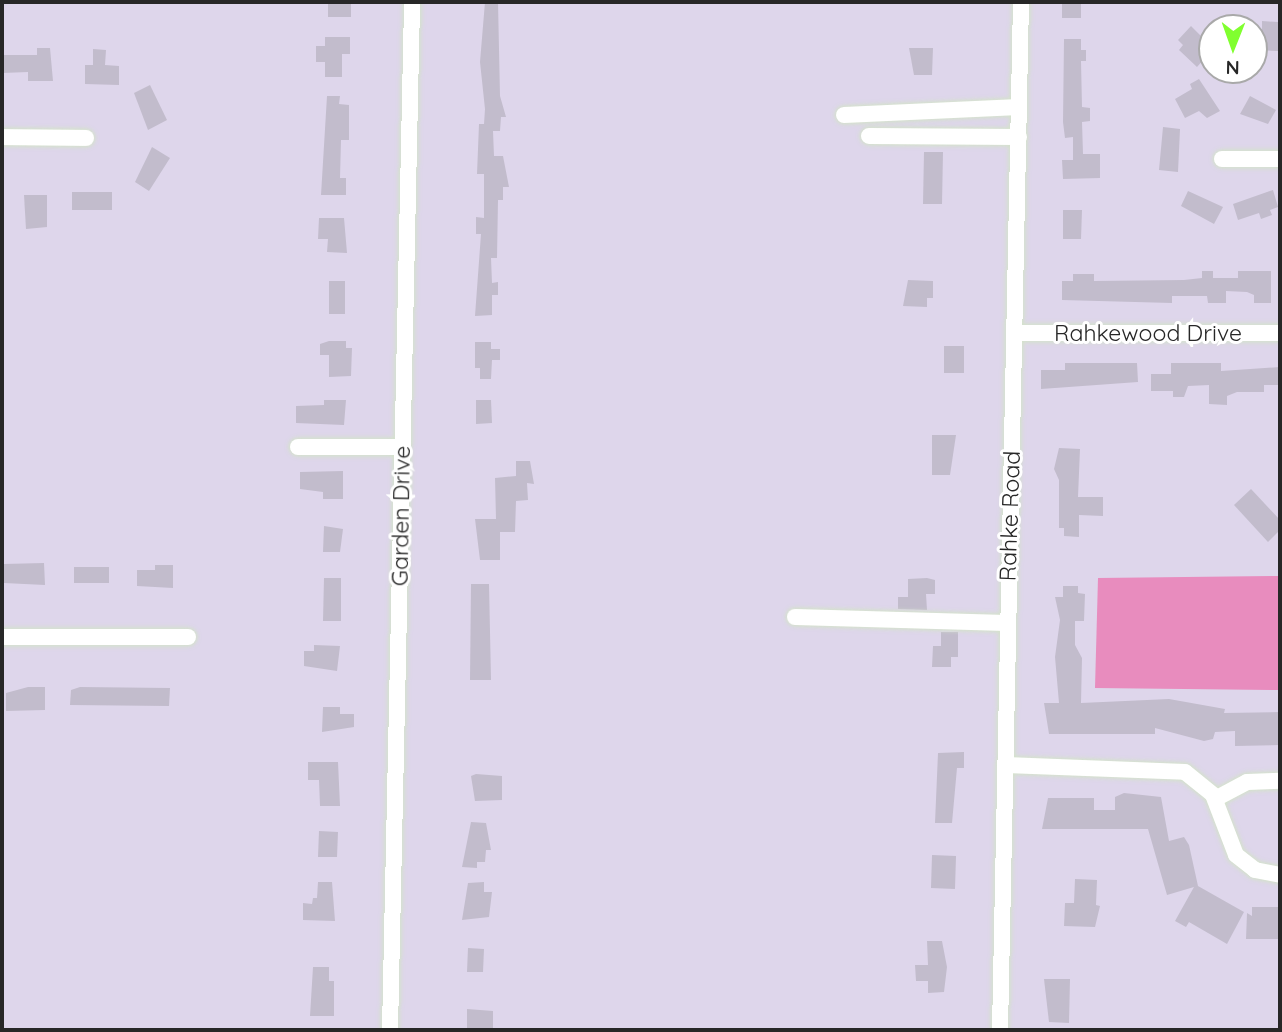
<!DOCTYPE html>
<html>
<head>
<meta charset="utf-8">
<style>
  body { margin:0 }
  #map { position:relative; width:1282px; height:1032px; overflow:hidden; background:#ded6eb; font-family:Quicksand,sans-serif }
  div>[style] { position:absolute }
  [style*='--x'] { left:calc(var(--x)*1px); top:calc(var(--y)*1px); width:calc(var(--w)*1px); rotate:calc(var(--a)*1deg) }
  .green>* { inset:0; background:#e88cbe }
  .building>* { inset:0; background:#c2bccc }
  .roads { filter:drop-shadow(0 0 2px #d4e2cb) drop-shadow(0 0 2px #d4e2cb) }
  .minor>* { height:16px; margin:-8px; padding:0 8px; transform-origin:8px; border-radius:8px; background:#fff }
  span { translate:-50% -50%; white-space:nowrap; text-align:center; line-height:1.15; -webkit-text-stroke:6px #fff; paint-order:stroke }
  .street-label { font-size:23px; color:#272727 }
  .frame { position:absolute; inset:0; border:4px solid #272727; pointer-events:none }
  .north { position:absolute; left:1198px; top:14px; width:70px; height:70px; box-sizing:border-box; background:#fff; border:2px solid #a9a9a9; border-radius:50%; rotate:181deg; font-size:19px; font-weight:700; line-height:28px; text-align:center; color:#272727 }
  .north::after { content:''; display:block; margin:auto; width:24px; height:32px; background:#80ff2f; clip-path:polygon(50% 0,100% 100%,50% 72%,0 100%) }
</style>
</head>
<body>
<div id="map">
  <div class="green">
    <i style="clip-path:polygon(1280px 576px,1280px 690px,1095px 688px,1098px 578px)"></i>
  </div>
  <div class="building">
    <i style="clip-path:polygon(328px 2px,351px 2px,351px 17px,328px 17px)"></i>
    <i style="clip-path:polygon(485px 2px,498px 2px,500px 96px,506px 117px,501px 117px,500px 131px,493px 131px,494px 156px,503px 156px,509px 187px,503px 187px,503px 200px,498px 200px,497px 258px,491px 258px,492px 283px,498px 282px,498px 295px,492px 295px,492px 315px,475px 316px,481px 234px,476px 234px,476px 217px,484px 218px,484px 174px,477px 174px,479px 124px,484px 124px,485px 109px,480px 62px)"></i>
    <i style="clip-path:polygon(1062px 2px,1081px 2px,1081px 18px,1062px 18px)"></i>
    <i style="clip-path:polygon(1262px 21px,1278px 22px,1278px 51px,1254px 50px,1254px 33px,1262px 33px)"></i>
    <i style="clip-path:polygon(1191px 26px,1203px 38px,1212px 28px,1212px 50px,1197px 67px,1179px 50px,1183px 45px,1178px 40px)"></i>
    <i style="clip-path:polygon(325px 37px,350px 37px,350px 54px,342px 54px,342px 77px,325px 77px,325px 62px,316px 62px,316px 46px,325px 46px)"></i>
    <i style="clip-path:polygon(1064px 39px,1081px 39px,1081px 50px,1086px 50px,1086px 61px,1081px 61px,1082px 107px,1090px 108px,1090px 121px,1082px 122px,1083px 154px,1100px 154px,1100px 178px,1063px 179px,1062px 160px,1073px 160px,1073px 137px,1065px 138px,1063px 122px)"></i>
    <i style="clip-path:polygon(37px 48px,50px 48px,53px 81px,28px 81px,28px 72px,2px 73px,2px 55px,37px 55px)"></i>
    <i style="clip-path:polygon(909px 48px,933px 48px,932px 75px,914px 75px)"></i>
    <i style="clip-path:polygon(93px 49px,106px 50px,105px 65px,119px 66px,119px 85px,85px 84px,85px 65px,93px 65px)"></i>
    <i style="clip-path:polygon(1199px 79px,1220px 111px,1207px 118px,1199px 111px,1185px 118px,1175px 99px,1192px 89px,1190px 84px)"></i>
    <i style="clip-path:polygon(150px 85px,167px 120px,148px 130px,134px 93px)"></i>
    <i style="clip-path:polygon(327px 96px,340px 96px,339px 104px,349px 105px,349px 140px,341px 140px,340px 178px,346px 178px,346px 195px,321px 195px)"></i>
    <i style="clip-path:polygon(1250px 96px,1276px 110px,1268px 124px,1240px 114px)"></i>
    <i style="clip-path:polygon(1163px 127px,1180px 129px,1178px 172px,1159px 170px)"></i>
    <i style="clip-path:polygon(152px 147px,170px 158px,149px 191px,135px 182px)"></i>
    <i style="clip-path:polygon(924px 152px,943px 152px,942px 204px,923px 204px)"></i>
    <i style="clip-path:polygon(1273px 190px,1278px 207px,1270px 210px,1272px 215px,1261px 219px,1259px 213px,1238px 220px,1233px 204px)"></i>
    <i style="clip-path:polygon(1188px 191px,1223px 207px,1214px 224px,1181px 206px)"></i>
    <i style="clip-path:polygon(72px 192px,112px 192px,112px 210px,72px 210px)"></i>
    <i style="clip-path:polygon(24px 195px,47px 195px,47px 227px,26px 229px)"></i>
    <i style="clip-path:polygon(1063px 210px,1082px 210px,1081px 239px,1063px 239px)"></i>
    <i style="clip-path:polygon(319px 218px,344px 218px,347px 253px,327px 252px,328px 239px,318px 239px)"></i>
    <i style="clip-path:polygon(1202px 271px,1213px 271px,1213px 278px,1238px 278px,1238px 271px,1271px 271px,1271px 303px,1254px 303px,1254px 295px,1247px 292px,1226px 291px,1226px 303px,1208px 303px,1207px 296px,1172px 296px,1172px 303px,1062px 300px,1062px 281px,1073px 281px,1073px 274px,1094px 274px,1094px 281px,1184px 280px,1202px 278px)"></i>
    <i style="clip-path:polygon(908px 280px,933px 281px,933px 298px,927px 298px,927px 307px,903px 306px)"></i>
    <i style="clip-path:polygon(329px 281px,345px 281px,345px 314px,329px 314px)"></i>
    <i style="clip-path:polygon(329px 341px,346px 341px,346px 348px,352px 348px,351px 376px,329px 377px,329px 355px,320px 355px,320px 344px)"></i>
    <i style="clip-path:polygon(475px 342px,491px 342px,491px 349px,500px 349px,500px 360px,492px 360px,491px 379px,480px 379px,480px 368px,475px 368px)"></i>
    <i style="clip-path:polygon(944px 346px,964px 346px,964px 373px,944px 373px)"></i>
    <i style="clip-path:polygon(1065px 363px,1137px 363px,1138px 382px,1041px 389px,1041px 370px,1065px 370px)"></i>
    <i style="clip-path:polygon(1171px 363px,1221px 363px,1221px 371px,1280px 367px,1280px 385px,1264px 385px,1264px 392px,1237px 392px,1227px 396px,1227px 405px,1209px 404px,1209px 385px,1188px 386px,1184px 397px,1173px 397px,1173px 391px,1151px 391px,1151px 374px,1171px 374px)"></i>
    <i style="clip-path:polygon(324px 400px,346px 400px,344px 425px,296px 423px,296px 406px,324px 405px)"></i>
    <i style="clip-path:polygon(476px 400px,491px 400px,492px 423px,476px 424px)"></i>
    <i style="clip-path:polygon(932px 435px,956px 435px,950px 475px,932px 475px)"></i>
    <i style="clip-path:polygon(1059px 448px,1080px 449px,1078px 497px,1103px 497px,1103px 516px,1079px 515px,1079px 537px,1064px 536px,1064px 528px,1059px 528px,1059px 480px,1054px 469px)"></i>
    <i style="clip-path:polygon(516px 461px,530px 461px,534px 484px,527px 483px,528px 500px,516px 501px,515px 532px,500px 532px,500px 560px,480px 560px,475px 519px,496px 519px,495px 478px,516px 476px)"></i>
    <i style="clip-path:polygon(343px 471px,343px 499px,323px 499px,323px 492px,300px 489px,300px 472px)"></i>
    <i style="clip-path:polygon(1251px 489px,1280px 520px,1280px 530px,1268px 542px,1234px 505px)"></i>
    <i style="clip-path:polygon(324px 526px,343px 529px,340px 552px,323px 552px)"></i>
    <i style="clip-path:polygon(44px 563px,45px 585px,4px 583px,4px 564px)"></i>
    <i style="clip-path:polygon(155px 565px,173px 565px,173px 588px,137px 586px,137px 570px,155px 570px)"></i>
    <i style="clip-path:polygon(74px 567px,109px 567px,109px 583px,74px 583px)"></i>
    <i style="clip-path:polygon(324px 578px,341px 578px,341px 621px,323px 621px)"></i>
    <i style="clip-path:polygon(927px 578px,935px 580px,935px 594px,926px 594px,927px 610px,898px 609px,898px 597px,908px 597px,908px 579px)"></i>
    <i style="clip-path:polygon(471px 584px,489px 584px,491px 680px,470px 680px)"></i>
    <i style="clip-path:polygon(1063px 586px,1078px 586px,1078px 593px,1085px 594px,1084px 621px,1075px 621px,1075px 645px,1082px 658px,1081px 703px,1169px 699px,1225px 709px,1224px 713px,1280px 712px,1280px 745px,1235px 746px,1235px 731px,1215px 732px,1213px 739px,1204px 741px,1155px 728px,1155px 734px,1049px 734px,1044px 703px,1059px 703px,1055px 657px,1060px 620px,1055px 597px,1063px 597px)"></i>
    <i style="clip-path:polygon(941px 632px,958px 632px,958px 657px,951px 657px,951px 667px,932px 667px,933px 646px,941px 646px)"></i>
    <i style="clip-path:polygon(314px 645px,340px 646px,337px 671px,304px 666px,304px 651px,314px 651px)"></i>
    <i style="clip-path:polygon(28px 687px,45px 687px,45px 710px,6px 711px,6px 693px)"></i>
    <i style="clip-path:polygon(80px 687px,170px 688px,169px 706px,70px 705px,71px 690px)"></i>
    <i style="clip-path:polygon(323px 707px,340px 707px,340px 714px,354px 714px,354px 727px,322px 732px)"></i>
    <i style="clip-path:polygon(964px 752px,964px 768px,957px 768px,952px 823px,935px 823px,938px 753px)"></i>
    <i style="clip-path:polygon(308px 762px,338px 762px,340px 806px,320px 806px,319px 780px,308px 780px)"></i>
    <i style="clip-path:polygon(476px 774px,502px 776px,502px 800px,475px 801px,471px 776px)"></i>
    <i style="clip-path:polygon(1124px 793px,1161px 797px,1169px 841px,1184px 837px,1189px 845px,1198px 886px,1244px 912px,1227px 944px,1189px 922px,1186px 927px,1175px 921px,1194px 887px,1167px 895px,1148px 829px,1042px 829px,1048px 798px,1094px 798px,1094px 810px,1115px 810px,1115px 797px)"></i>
    <i style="clip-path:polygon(471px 822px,486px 823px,491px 850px,486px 850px,485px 862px,477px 862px,477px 868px,462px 867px)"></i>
    <i style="clip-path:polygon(319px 831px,338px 832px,337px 857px,318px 857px)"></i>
    <i style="clip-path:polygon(932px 855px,956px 856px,955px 889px,931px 888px)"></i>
    <i style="clip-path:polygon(1075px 879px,1097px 880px,1096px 905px,1100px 906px,1095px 927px,1064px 926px,1065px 903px,1074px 903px)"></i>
    <i style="clip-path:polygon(318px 882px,332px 882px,335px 921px,303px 920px,303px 903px,312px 904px,313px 898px,317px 898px)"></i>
    <i style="clip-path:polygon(484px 882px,484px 892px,492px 892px,489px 917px,462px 920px,468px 883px)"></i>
    <i style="clip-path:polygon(1252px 907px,1280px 907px,1280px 939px,1246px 939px,1247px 913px,1252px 916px)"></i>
    <i style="clip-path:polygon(927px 941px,942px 941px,947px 967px,944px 992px,928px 993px,928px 981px,916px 981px,915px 965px,928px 965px)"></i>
    <i style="clip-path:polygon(468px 948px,484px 949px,483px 972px,467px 972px)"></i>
    <i style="clip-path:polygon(313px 967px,329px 967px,329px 981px,334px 981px,334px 1016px,310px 1016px)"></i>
    <i style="clip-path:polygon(1044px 979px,1070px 979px,1069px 1023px,1049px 1022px)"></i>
    <i style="clip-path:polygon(467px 1009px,493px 1011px,493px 1030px,467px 1030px)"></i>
  </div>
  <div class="roads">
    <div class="minor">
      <i style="--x:844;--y:115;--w:175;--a:-2.6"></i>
      <i style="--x:869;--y:136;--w:150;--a:0.4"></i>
      <i style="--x:2;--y:137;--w:84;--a:0.7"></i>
      <i style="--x:1222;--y:159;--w:58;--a:0"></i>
      <i style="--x:1015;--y:333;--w:265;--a:0"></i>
      <i style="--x:298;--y:447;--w:104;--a:0"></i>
      <i style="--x:795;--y:617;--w:212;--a:1.6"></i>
      <i style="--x:2;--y:637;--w:186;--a:0"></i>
      <i style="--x:1006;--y:765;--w:179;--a:2.2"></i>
      <i style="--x:1185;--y:772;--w:36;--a:39"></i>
      <i style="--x:1213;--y:795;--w:64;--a:69"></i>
      <i style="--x:1236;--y:855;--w:24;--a:38"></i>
      <i style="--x:1255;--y:870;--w:25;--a:11"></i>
      <i style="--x:1215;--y:799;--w:36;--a:-28"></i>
      <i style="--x:1247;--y:782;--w:33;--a:-2"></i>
      <i style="--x:390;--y:1030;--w:1028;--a:-88.77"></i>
      <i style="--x:1000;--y:1030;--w:1028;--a:-88.83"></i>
    </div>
  </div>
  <div class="street-label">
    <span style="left:1148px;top:333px">Rahkewood Drive</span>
    <span style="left:401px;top:516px;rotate:-89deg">Garden Drive</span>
    <span style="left:1010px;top:516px;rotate:-88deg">Rahke Road</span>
  </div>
  <div class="frame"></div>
  <div class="north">N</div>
</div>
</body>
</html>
